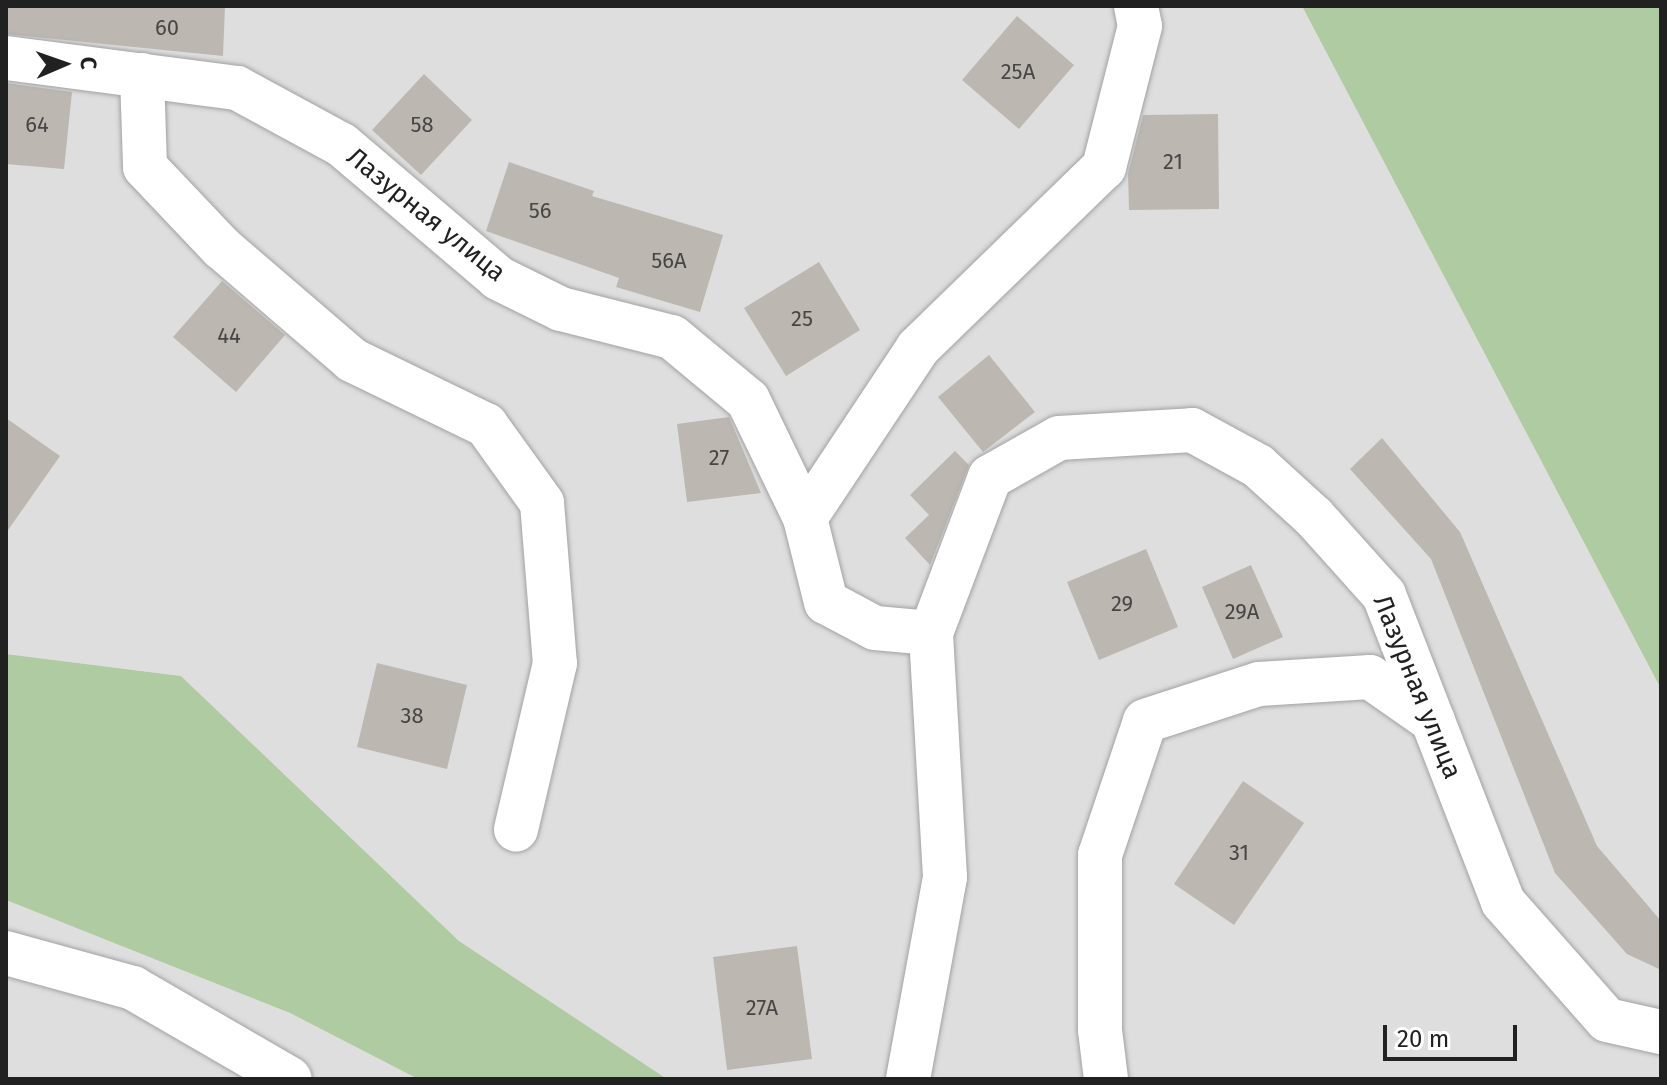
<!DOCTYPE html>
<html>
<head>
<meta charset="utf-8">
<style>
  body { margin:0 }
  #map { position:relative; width:1667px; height:1085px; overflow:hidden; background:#f0eee9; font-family:"Fira Sans",sans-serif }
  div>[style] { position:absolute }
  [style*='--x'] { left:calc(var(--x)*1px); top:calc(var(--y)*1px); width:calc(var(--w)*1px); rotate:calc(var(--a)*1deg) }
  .residential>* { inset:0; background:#dfdede }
  .forest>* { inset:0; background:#afcba2 }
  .building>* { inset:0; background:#bdb7b2 }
  .roads { filter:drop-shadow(0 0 2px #a2a2a2) drop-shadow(0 0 2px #a2a2a2) }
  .minor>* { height:44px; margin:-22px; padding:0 22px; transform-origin:22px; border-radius:22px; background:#fff }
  span { translate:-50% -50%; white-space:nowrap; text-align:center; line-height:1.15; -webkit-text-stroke:8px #fff; paint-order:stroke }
  .number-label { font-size:22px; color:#484645 }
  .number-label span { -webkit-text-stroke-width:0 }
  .street-label { font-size:26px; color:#212121 }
  .frame { position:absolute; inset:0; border:8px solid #212121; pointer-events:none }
  .north { position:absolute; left:24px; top:24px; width:80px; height:80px; -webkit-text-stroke:6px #fff; paint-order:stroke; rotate:88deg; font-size:22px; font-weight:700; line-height:32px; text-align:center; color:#212121 }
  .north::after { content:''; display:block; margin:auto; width:28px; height:36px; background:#212121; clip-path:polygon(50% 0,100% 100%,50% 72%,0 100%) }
  .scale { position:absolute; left:1383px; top:1025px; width:134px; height:36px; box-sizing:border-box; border:4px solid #212121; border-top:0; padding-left:10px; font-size:24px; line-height:28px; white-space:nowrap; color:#212121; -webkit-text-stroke:6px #fff; paint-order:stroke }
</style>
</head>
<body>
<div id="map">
  <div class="residential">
    <i style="clip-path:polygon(6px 6px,1302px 6px,1661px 689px,1661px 1079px,667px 1079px,459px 941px,181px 676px,6px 654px)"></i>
    <i style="clip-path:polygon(6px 900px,290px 1013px,418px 1079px,6px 1079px)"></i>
  </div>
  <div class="forest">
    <i style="clip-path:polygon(1302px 6px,1661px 6px,1661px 689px)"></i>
    <i style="clip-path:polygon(6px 654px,181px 676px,459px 941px,667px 1079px,418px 1079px,290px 1013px,6px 900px)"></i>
  </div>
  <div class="building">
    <i style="clip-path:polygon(6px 6px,225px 6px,223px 56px,6px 34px)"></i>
    <i style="clip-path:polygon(1017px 16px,1074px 65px,1019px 129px,962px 80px)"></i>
    <i style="clip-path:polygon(424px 74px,472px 120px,421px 175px,372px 130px)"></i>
    <i style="clip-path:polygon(6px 83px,72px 92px,64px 169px,6px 164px)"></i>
    <i style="clip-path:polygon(1218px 114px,1219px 209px,1129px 210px,1128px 174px,1143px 115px)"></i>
    <i style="clip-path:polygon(509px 162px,594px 191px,592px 196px,723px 235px,700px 312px,616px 287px,619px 278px,486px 231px)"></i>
    <i style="clip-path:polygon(819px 262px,860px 330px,786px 376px,744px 308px)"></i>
    <i style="clip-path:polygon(222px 281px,285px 335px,236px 392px,173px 337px)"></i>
    <i style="clip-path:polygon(989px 355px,1035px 412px,983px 452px,938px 397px)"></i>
    <i style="clip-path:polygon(729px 417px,761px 493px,687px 502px,677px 424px)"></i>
    <i style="clip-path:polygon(6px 418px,60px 456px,6px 533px)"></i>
    <i style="clip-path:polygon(1382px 438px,1460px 532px,1597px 846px,1661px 921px,1661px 970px,1627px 954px,1555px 873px,1431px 559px,1350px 469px)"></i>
    <i style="clip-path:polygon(955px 451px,969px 465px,930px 565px,905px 538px,929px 515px,910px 495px)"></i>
    <i style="clip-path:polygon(1146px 549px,1178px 627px,1099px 660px,1067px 582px)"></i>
    <i style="clip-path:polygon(1251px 565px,1283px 637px,1233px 659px,1202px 587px)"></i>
    <i style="clip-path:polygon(377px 663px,467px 685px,447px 769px,357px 747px)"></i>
    <i style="clip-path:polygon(1243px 781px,1304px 823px,1234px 925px,1174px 884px)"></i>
    <i style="clip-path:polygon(797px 946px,812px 1059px,727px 1070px,713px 957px)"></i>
  </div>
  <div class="roads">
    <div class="minor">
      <i style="--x:1136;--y:6;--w:20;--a:79"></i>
      <i style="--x:1140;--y:26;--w:146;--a:104.3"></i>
      <i style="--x:1104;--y:167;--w:260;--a:135.8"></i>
      <i style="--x:918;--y:348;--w:204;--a:123.6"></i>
      <i style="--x:805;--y:518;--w:87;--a:76"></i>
      <i style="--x:826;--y:602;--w:55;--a:28"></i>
      <i style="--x:875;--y:628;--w:56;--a:5.1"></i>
      <i style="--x:931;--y:633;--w:167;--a:-69.3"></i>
      <i style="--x:990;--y:477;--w:79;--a:-29.5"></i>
      <i style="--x:1059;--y:438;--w:133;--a:-3.4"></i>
      <i style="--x:1192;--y:430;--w:75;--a:28.6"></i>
      <i style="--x:1258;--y:466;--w:76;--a:42.3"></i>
      <i style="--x:1314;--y:517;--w:105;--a:48.1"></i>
      <i style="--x:1384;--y:595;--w:329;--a:68.8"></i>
      <i style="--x:1503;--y:902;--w:157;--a:48.6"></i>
      <i style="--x:1607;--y:1020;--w:55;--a:12.5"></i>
      <i style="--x:6;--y:58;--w:233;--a:7.4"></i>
      <i style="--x:237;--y:88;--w:119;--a:28.5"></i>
      <i style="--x:342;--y:145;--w:205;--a:40.4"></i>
      <i style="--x:498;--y:278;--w:70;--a:26.2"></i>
      <i style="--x:561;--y:309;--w:114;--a:14.2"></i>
      <i style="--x:672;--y:337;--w:99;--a:39.7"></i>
      <i style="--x:748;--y:400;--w:131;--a:64.2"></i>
      <i style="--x:142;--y:75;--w:92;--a:88.1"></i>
      <i style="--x:145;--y:167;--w:112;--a:46.5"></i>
      <i style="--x:222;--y:248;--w:172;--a:40.7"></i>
      <i style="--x:352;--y:360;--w:149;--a:25.9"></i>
      <i style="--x:486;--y:425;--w:96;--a:54.3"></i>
      <i style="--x:542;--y:503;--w:161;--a:85.4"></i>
      <i style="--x:555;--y:663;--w:171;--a:103.2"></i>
      <i style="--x:6;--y:953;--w:132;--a:15.4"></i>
      <i style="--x:133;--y:988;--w:181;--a:30.1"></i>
      <i style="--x:908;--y:1079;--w:205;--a:-79.6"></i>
      <i style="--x:945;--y:877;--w:244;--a:-93.3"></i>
      <i style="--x:1106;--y:1079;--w:49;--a:-97"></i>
      <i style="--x:1100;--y:1030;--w:175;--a:-90"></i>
      <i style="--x:1100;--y:855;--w:141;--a:-71.4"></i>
      <i style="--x:1145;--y:721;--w:120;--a:-18"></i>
      <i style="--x:1259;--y:684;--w:111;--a:-3.6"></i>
      <i style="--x:1370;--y:677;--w:77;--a:34.9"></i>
    </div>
  </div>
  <div class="number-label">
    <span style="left:167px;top:28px">60</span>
    <span style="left:1018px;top:72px">25А</span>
    <span style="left:37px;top:125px">64</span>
    <span style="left:422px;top:125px">58</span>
    <span style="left:1173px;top:162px">21</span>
    <span style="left:540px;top:211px">56</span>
    <span style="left:669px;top:261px">56А</span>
    <span style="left:802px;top:319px">25</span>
    <span style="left:229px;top:336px">44</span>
    <span style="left:719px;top:458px">27</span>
    <span style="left:1122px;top:604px">29</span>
    <span style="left:1242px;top:612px">29А</span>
    <span style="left:412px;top:716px">38</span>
    <span style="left:1239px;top:853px">31</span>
    <span style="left:762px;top:1008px">27А</span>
  </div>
  <div class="street-label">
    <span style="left:426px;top:215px;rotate:39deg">Лазурная улица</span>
    <span style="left:1417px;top:687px;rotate:68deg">Лазурная улица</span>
  </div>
  <div class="frame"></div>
  <div class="north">С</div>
  <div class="scale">20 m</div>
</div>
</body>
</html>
